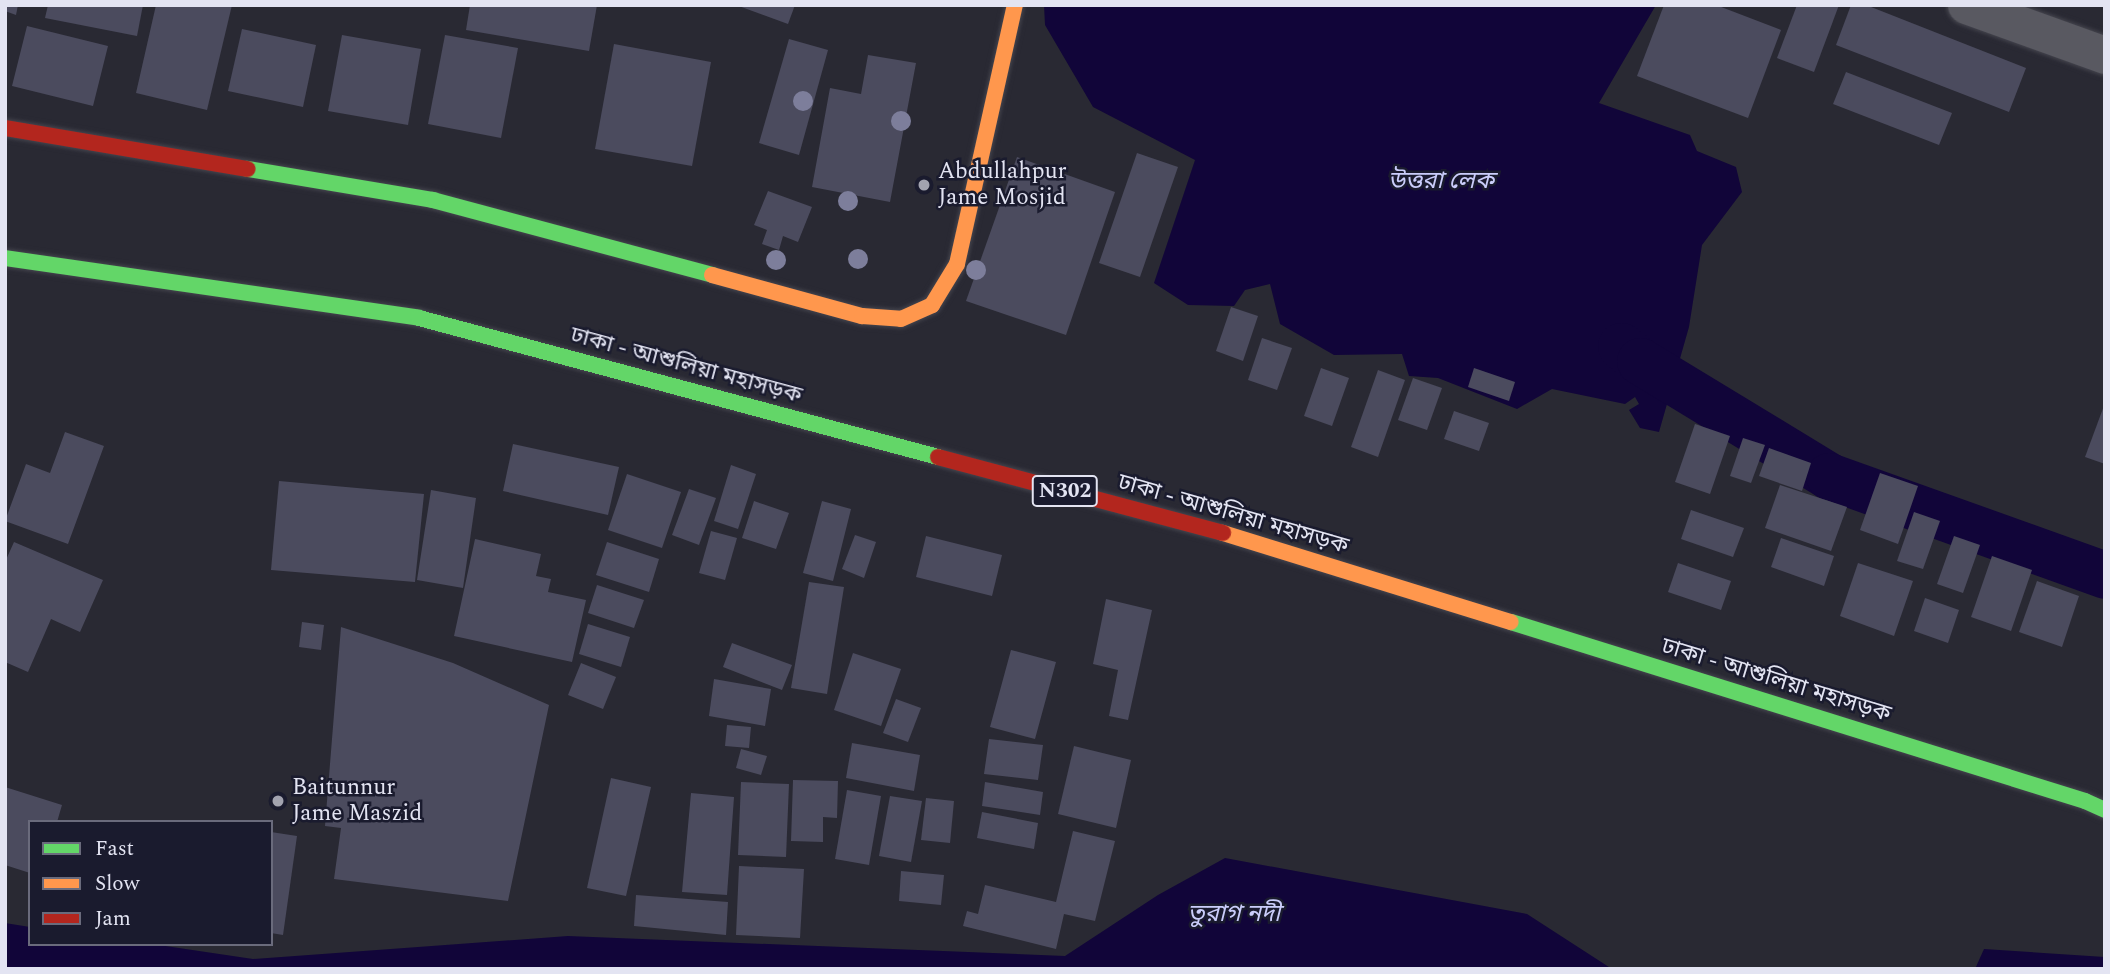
<!DOCTYPE html>
<html>
<head>
<meta charset="utf-8">
<style>
  body { margin:0 }
  #map { position:relative; width:2110px; height:974px; overflow:hidden; background:#292933; font-family:Spectral,"Noto Sans Bengali",serif }
  div>[style] { position:absolute }
  [style*='--x'] { left:calc(var(--x)*1px); top:calc(var(--y)*1px); width:calc(var(--w)*1px); rotate:calc(var(--a)*1deg) }
  .water>* { inset:0; background:#110539 }
  .canal>* { height:47px; margin:-23.5px; padding:0 23.5px; transform-origin:23.5px; border-radius:23.5px; background:#110539 }
  .building>* { inset:0; background:#4b4b5e }
  .roads { filter:drop-shadow(0 0 2px #45454e) drop-shadow(0 0 2px #45454e) }
  .street>* { height:37px; margin:-18.5px; padding:0 18.5px; transform-origin:18.5px; border-radius:18.5px; background:#595961 }
  .fast>* { height:16px; margin:-8px; padding:0 8px; transform-origin:8px; border-radius:8px; background:#63d668 }
  .slow>* { height:16px; margin:-8px; padding:0 8px; transform-origin:8px; border-radius:8px; background:#ff974d }
  .jam>* { height:16px; margin:-8px; padding:0 8px; transform-origin:8px; border-radius:8px; background:#b3261e }
  .trees>* { width:20px; height:20px; margin:-10px; border-radius:50%; background:#7d7e9b }
  .dots>* { width:19px; height:19px; translate:-50% -50%; box-sizing:border-box; border:4px solid #1a1b2e; border-radius:50% }
  span { translate:-50% -50%; white-space:nowrap; text-align:center; line-height:1.15; -webkit-text-stroke:5px #1a1b2e; paint-order:stroke }
  .shield-label span { padding:2px 5px; background:#1a1b2e; border:2px solid; border-radius:5px; -webkit-text-stroke-width:0 }
  .shield-label { font-size:21px; color:#e3e4f2; font-weight:700 }
  .poi-label { font-size:23px; color:#e3e4f2 }
  .left { translate:0 -50%; text-align:left }
  .street-label { font-size:23px; color:#e3e4f2 }
  .water-label { font-size:24px; color:#cacdfa; font-style:italic }
  .frame { position:absolute; inset:0; border:7px solid #e3e4f2; pointer-events:none }
  .legend { position:absolute; left:28px; top:820px; width:245px; height:126px; box-sizing:border-box; background:#1a1b2e; border:2px solid #6a6b7c; margin:0; padding:9px 12px; list-style:none; font-size:21px; color:#e3e4f2 }
  .legend li { display:flex; align-items:center; gap:14px; height:35px }
  .legend b { width:35px; border:2px solid #6a6b7c }
</style>
</head>
<body>
<div id="map">
  <div class="water">
    <i style="clip-path:polygon(1044px 5px,1656px 5px,1599px 103px,1690px 135px,1697px 151px,1736px 167px,1742px 192px,1702px 245px,1689px 327px,1659px 432px,1640px 428px,1629px 410px,1639px 404px,1635px 397px,1625px 404px,1552px 389px,1517px 409px,1438px 378px,1409px 376px,1402px 354px,1334px 355px,1280px 324px,1270px 284px,1245px 290px,1234px 306px,1188px 305px,1154px 283px,1195px 160px,1093px 107px,1045px 25px)"></i>
    <i style="clip-path:polygon(1225px 858px,1527px 914px,1612px 969px,5px 969px,5px 923px,30px 927px,30px 944px,152px 944px,253px 959px,568px 936px,1065px 956px,1158px 895px)"></i>
    <i style="clip-path:polygon(1984px 949px,2105px 957px,2105px 969px,1975px 969px)"></i>
  </div>
  <div class="canal">
    <i style="--x:1621;--y:346;--w:24;--a:38"></i>
    <i style="--x:1640;--y:361;--w:221;--a:31.3"></i>
    <i style="--x:1829;--y:476;--w:293;--a:19.7"></i>
  </div>
  <div class="building">
    <i style="clip-path:polygon(5px 5px,18px 5px,16px 15px,5px 11px)"></i>
    <i style="clip-path:polygon(48px 5px,143px 5px,137px 36px,45px 18px)"></i>
    <i style="clip-path:polygon(156px 5px,232px 5px,207px 110px,136px 93px)"></i>
    <i style="clip-path:polygon(470px 5px,597px 5px,589px 51px,466px 30px)"></i>
    <i style="clip-path:polygon(736px 5px,795px 5px,788px 24px)"></i>
    <i style="clip-path:polygon(1664px 5px,1716px 5px,1781px 30px,1748px 118px,1637px 76px)"></i>
    <i style="clip-path:polygon(1797px 5px,1839px 5px,1814px 72px,1777px 58px)"></i>
    <i style="clip-path:polygon(1851px 5px,1866px 5px,2026px 68px,2009px 112px,1836px 45px)"></i>
    <i style="clip-path:polygon(27px 26px,108px 46px,93px 106px,12px 86px)"></i>
    <i style="clip-path:polygon(242px 29px,316px 45px,303px 107px,228px 91px)"></i>
    <i style="clip-path:polygon(342px 35px,421px 49px,408px 125px,328px 111px)"></i>
    <i style="clip-path:polygon(445px 35px,518px 48px,501px 138px,428px 124px)"></i>
    <i style="clip-path:polygon(789px 39px,828px 50px,799px 155px,759px 143px)"></i>
    <i style="clip-path:polygon(614px 44px,711px 62px,692px 166px,595px 149px)"></i>
    <i style="clip-path:polygon(868px 55px,916px 63px,890px 202px,812px 187px,830px 88px,861px 94px)"></i>
    <i style="clip-path:polygon(1846px 72px,1952px 113px,1939px 145px,1833px 104px)"></i>
    <i style="clip-path:polygon(1137px 153px,1178px 167px,1140px 277px,1099px 263px)"></i>
    <i style="clip-path:polygon(1017px 157px,1115px 192px,1066px 335px,966px 301px)"></i>
    <i style="clip-path:polygon(768px 191px,812px 207px,798px 242px,783px 236px,779px 250px,762px 244px,767px 230px,754px 225px)"></i>
    <i style="clip-path:polygon(1231px 307px,1258px 316px,1243px 361px,1216px 351px)"></i>
    <i style="clip-path:polygon(1262px 338px,1292px 348px,1277px 390px,1248px 380px)"></i>
    <i style="clip-path:polygon(1321px 368px,1349px 378px,1332px 426px,1304px 416px)"></i>
    <i style="clip-path:polygon(1474px 368px,1515px 382px,1509px 401px,1468px 387px)"></i>
    <i style="clip-path:polygon(1378px 370px,1405px 380px,1378px 457px,1351px 447px)"></i>
    <i style="clip-path:polygon(1413px 378px,1442px 388px,1427px 430px,1398px 420px)"></i>
    <i style="clip-path:polygon(2105px 403px,2105px 464px,2085px 457px)"></i>
    <i style="clip-path:polygon(1454px 411px,1489px 423px,1479px 451px,1444px 439px)"></i>
    <i style="clip-path:polygon(1695px 424px,1730px 436px,1710px 494px,1675px 482px)"></i>
    <i style="clip-path:polygon(65px 432px,104px 446px,68px 544px,5px 521px,26px 464px,50px 473px)"></i>
    <i style="clip-path:polygon(1743px 438px,1765px 445px,1751px 483px,1730px 476px)"></i>
    <i style="clip-path:polygon(513px 444px,619px 467px,608px 515px,503px 491px)"></i>
    <i style="clip-path:polygon(1769px 448px,1811px 463px,1802px 491px,1759px 476px)"></i>
    <i style="clip-path:polygon(731px 465px,756px 474px,738px 529px,714px 521px)"></i>
    <i style="clip-path:polygon(1880px 473px,1918px 486px,1898px 544px,1860px 530px)"></i>
    <i style="clip-path:polygon(627px 474px,681px 492px,662px 548px,608px 530px)"></i>
    <i style="clip-path:polygon(279px 481px,424px 494px,415px 582px,271px 570px)"></i>
    <i style="clip-path:polygon(1780px 485px,1847px 507px,1831px 551px,1765px 528px)"></i>
    <i style="clip-path:polygon(689px 489px,716px 498px,699px 545px,672px 535px)"></i>
    <i style="clip-path:polygon(431px 490px,476px 498px,463px 588px,417px 580px)"></i>
    <i style="clip-path:polygon(754px 501px,789px 513px,776px 549px,742px 538px)"></i>
    <i style="clip-path:polygon(822px 501px,851px 509px,833px 581px,803px 573px)"></i>
    <i style="clip-path:polygon(1691px 510px,1744px 528px,1733px 557px,1681px 539px)"></i>
    <i style="clip-path:polygon(1914px 512px,1940px 521px,1923px 569px,1897px 561px)"></i>
    <i style="clip-path:polygon(711px 531px,737px 538px,725px 580px,699px 573px)"></i>
    <i style="clip-path:polygon(855px 535px,876px 542px,864px 578px,842px 569px)"></i>
    <i style="clip-path:polygon(926px 536px,1002px 555px,992px 596px,916px 577px)"></i>
    <i style="clip-path:polygon(1954px 536px,1980px 545px,1963px 593px,1937px 584px)"></i>
    <i style="clip-path:polygon(1781px 538px,1834px 556px,1824px 586px,1771px 567px)"></i>
    <i style="clip-path:polygon(475px 539px,541px 554px,536px 576px,551px 579px,548px 592px,586px 600px,572px 662px,454px 636px)"></i>
    <i style="clip-path:polygon(14px 542px,103px 580px,80px 632px,51px 619px,28px 672px,5px 662px,5px 562px)"></i>
    <i style="clip-path:polygon(607px 542px,659px 559px,649px 592px,596px 575px)"></i>
    <i style="clip-path:polygon(1992px 556px,2032px 570px,2011px 631px,1971px 617px)"></i>
    <i style="clip-path:polygon(1678px 563px,1731px 581px,1721px 610px,1668px 592px)"></i>
    <i style="clip-path:polygon(1858px 563px,1913px 581px,1894px 636px,1840px 616px)"></i>
    <i style="clip-path:polygon(2037px 581px,2079px 596px,2062px 647px,2019px 632px)"></i>
    <i style="clip-path:polygon(809px 582px,844px 587px,827px 694px,791px 688px)"></i>
    <i style="clip-path:polygon(597px 585px,644px 600px,634px 628px,588px 613px)"></i>
    <i style="clip-path:polygon(1925px 598px,1959px 610px,1948px 643px,1914px 631px)"></i>
    <i style="clip-path:polygon(1106px 599px,1152px 610px,1128px 720px,1109px 716px,1118px 670px,1093px 664px)"></i>
    <i style="clip-path:polygon(302px 622px,324px 625px,321px 650px,299px 647px)"></i>
    <i style="clip-path:polygon(588px 624px,630px 637px,621px 667px,579px 654px)"></i>
    <i style="clip-path:polygon(341px 627px,453px 663px,549px 705px,508px 901px,334px 879px,341px 828px,325px 826px)"></i>
    <i style="clip-path:polygon(732px 643px,792px 665px,782px 690px,723px 667px)"></i>
    <i style="clip-path:polygon(1011px 650px,1056px 662px,1035px 739px,990px 727px)"></i>
    <i style="clip-path:polygon(853px 653px,901px 669px,881px 726px,834px 710px)"></i>
    <i style="clip-path:polygon(581px 663px,616px 677px,603px 709px,568px 695px)"></i>
    <i style="clip-path:polygon(714px 679px,771px 689px,765px 726px,709px 716px)"></i>
    <i style="clip-path:polygon(896px 699px,921px 708px,908px 742px,883px 733px)"></i>
    <i style="clip-path:polygon(727px 725px,751px 727px,749px 748px,725px 746px)"></i>
    <i style="clip-path:polygon(989px 739px,1043px 745px,1038px 780px,984px 774px)"></i>
    <i style="clip-path:polygon(852px 743px,920px 755px,914px 791px,846px 778px)"></i>
    <i style="clip-path:polygon(1074px 746px,1131px 760px,1116px 828px,1058px 814px)"></i>
    <i style="clip-path:polygon(741px 749px,767px 756px,761px 775px,736px 768px)"></i>
    <i style="clip-path:polygon(611px 778px,651px 787px,626px 896px,587px 888px)"></i>
    <i style="clip-path:polygon(793px 780px,838px 781px,837px 818px,823px 817px,823px 842px,791px 841px)"></i>
    <i style="clip-path:polygon(741px 782px,789px 784px,786px 857px,738px 855px)"></i>
    <i style="clip-path:polygon(985px 782px,1043px 792px,1040px 815px,982px 806px)"></i>
    <i style="clip-path:polygon(5px 787px,62px 805px,57px 822px,30px 822px,30px 873px,5px 865px)"></i>
    <i style="clip-path:polygon(847px 790px,881px 796px,869px 865px,835px 859px)"></i>
    <i style="clip-path:polygon(691px 793px,734px 797px,727px 895px,682px 892px)"></i>
    <i style="clip-path:polygon(890px 796px,922px 801px,911px 862px,879px 856px)"></i>
    <i style="clip-path:polygon(926px 798px,954px 801px,950px 843px,921px 840px)"></i>
    <i style="clip-path:polygon(982px 812px,1038px 823px,1034px 849px,977px 838px)"></i>
    <i style="clip-path:polygon(1073px 831px,1115px 841px,1095px 921px,1064px 914px,1056px 949px,963px 926px,967px 911px,978px 914px,985px 885px,1056px 902px)"></i>
    <i style="clip-path:polygon(271px 832px,297px 836px,283px 935px,271px 933px)"></i>
    <i style="clip-path:polygon(739px 866px,804px 869px,800px 938px,736px 935px)"></i>
    <i style="clip-path:polygon(901px 871px,944px 875px,941px 905px,899px 901px)"></i>
    <i style="clip-path:polygon(636px 895px,728px 902px,726px 935px,634px 926px)"></i>
  </div>
  <div class="roads">
    <div class="street">
      <i style="--x:1966;--y:5;--w:148;--a:19.8"></i>
    </div>
    <div class="fast">
      <i style="--x:248;--y:169;--w:188;--a:9.5"></i>
      <i style="--x:433;--y:200;--w:289;--a:15"></i>
      <i style="--x:5;--y:258;--w:418;--a:8.2"></i>
      <i style="--x:419;--y:318;--w:537;--a:14.99"></i>
      <i style="--x:1511;--y:622;--w:601;--a:17.32"></i>
      <i style="--x:2085;--y:801;--w:22;--a:24"></i>
    </div>
    <div class="slow">
      <i style="--x:712;--y:275;--w:156;--a:15.3"></i>
      <i style="--x:862;--y:316;--w:39;--a:4"></i>
      <i style="--x:901;--y:319;--w:34;--a:-24"></i>
      <i style="--x:932;--y:305;--w:48;--a:-58.6"></i>
      <i style="--x:957;--y:264;--w:265;--a:-77.4"></i>
      <i style="--x:1223;--y:533;--w:301;--a:17.2"></i>
    </div>
    <div class="jam">
      <i style="--x:5;--y:128;--w:246;--a:9.6"></i>
      <i style="--x:938;--y:457;--w:295;--a:14.9"></i>
    </div>
  </div>
  <div class="trees">
    <i style="left:803px;top:101px"></i>
    <i style="left:901px;top:121px"></i>
    <i style="left:848px;top:201px"></i>
    <i style="left:858px;top:259px"></i>
    <i style="left:776px;top:260px"></i>
    <i style="left:976px;top:270px"></i>
  </div>
  <div class="dots">
    <i style="left:924px;top:185px;background:#a2a3af"></i>
    <i style="left:278px;top:801px;background:#a2a3af"></i>
  </div>
  <div class="shield-label">
    <span style="left:1065px;top:491px">N302</span>
  </div>
  <div class="poi-label">
    <span class="left" style="left:938px;top:185px">Abdullahpur<br>Jame Mosjid</span>
    <span class="left" style="left:292px;top:801px">Baitunnur<br>Jame Maszid</span>
  </div>
  <div class="street-label">
    <span style="left:686px;top:366px;rotate:15deg">ঢাকা - আশুলিয়া মহাসড়ক</span>
    <span style="left:1233px;top:515px;rotate:16deg">ঢাকা - আশুলিয়া মহাসড়ক</span>
    <span style="left:1776px;top:681px;rotate:17deg">ঢাকা - আশুলিয়া মহাসড়ক</span>
  </div>
  <div class="water-label">
    <span style="left:1441px;top:182px">উত্তরা লেক</span>
    <span style="left:1234px;top:915px">তুরাগ নদী</span>
  </div>
  <div class="frame"></div>
  <ul class="legend">
  <li><b style="height:9px;background:#63d668"></b>Fast</li>
  <li><b style="height:9px;background:#ff974d"></b>Slow</li>
  <li><b style="height:9px;background:#b3261e"></b>Jam</li>
  </ul>
</div>
</body>
</html>
